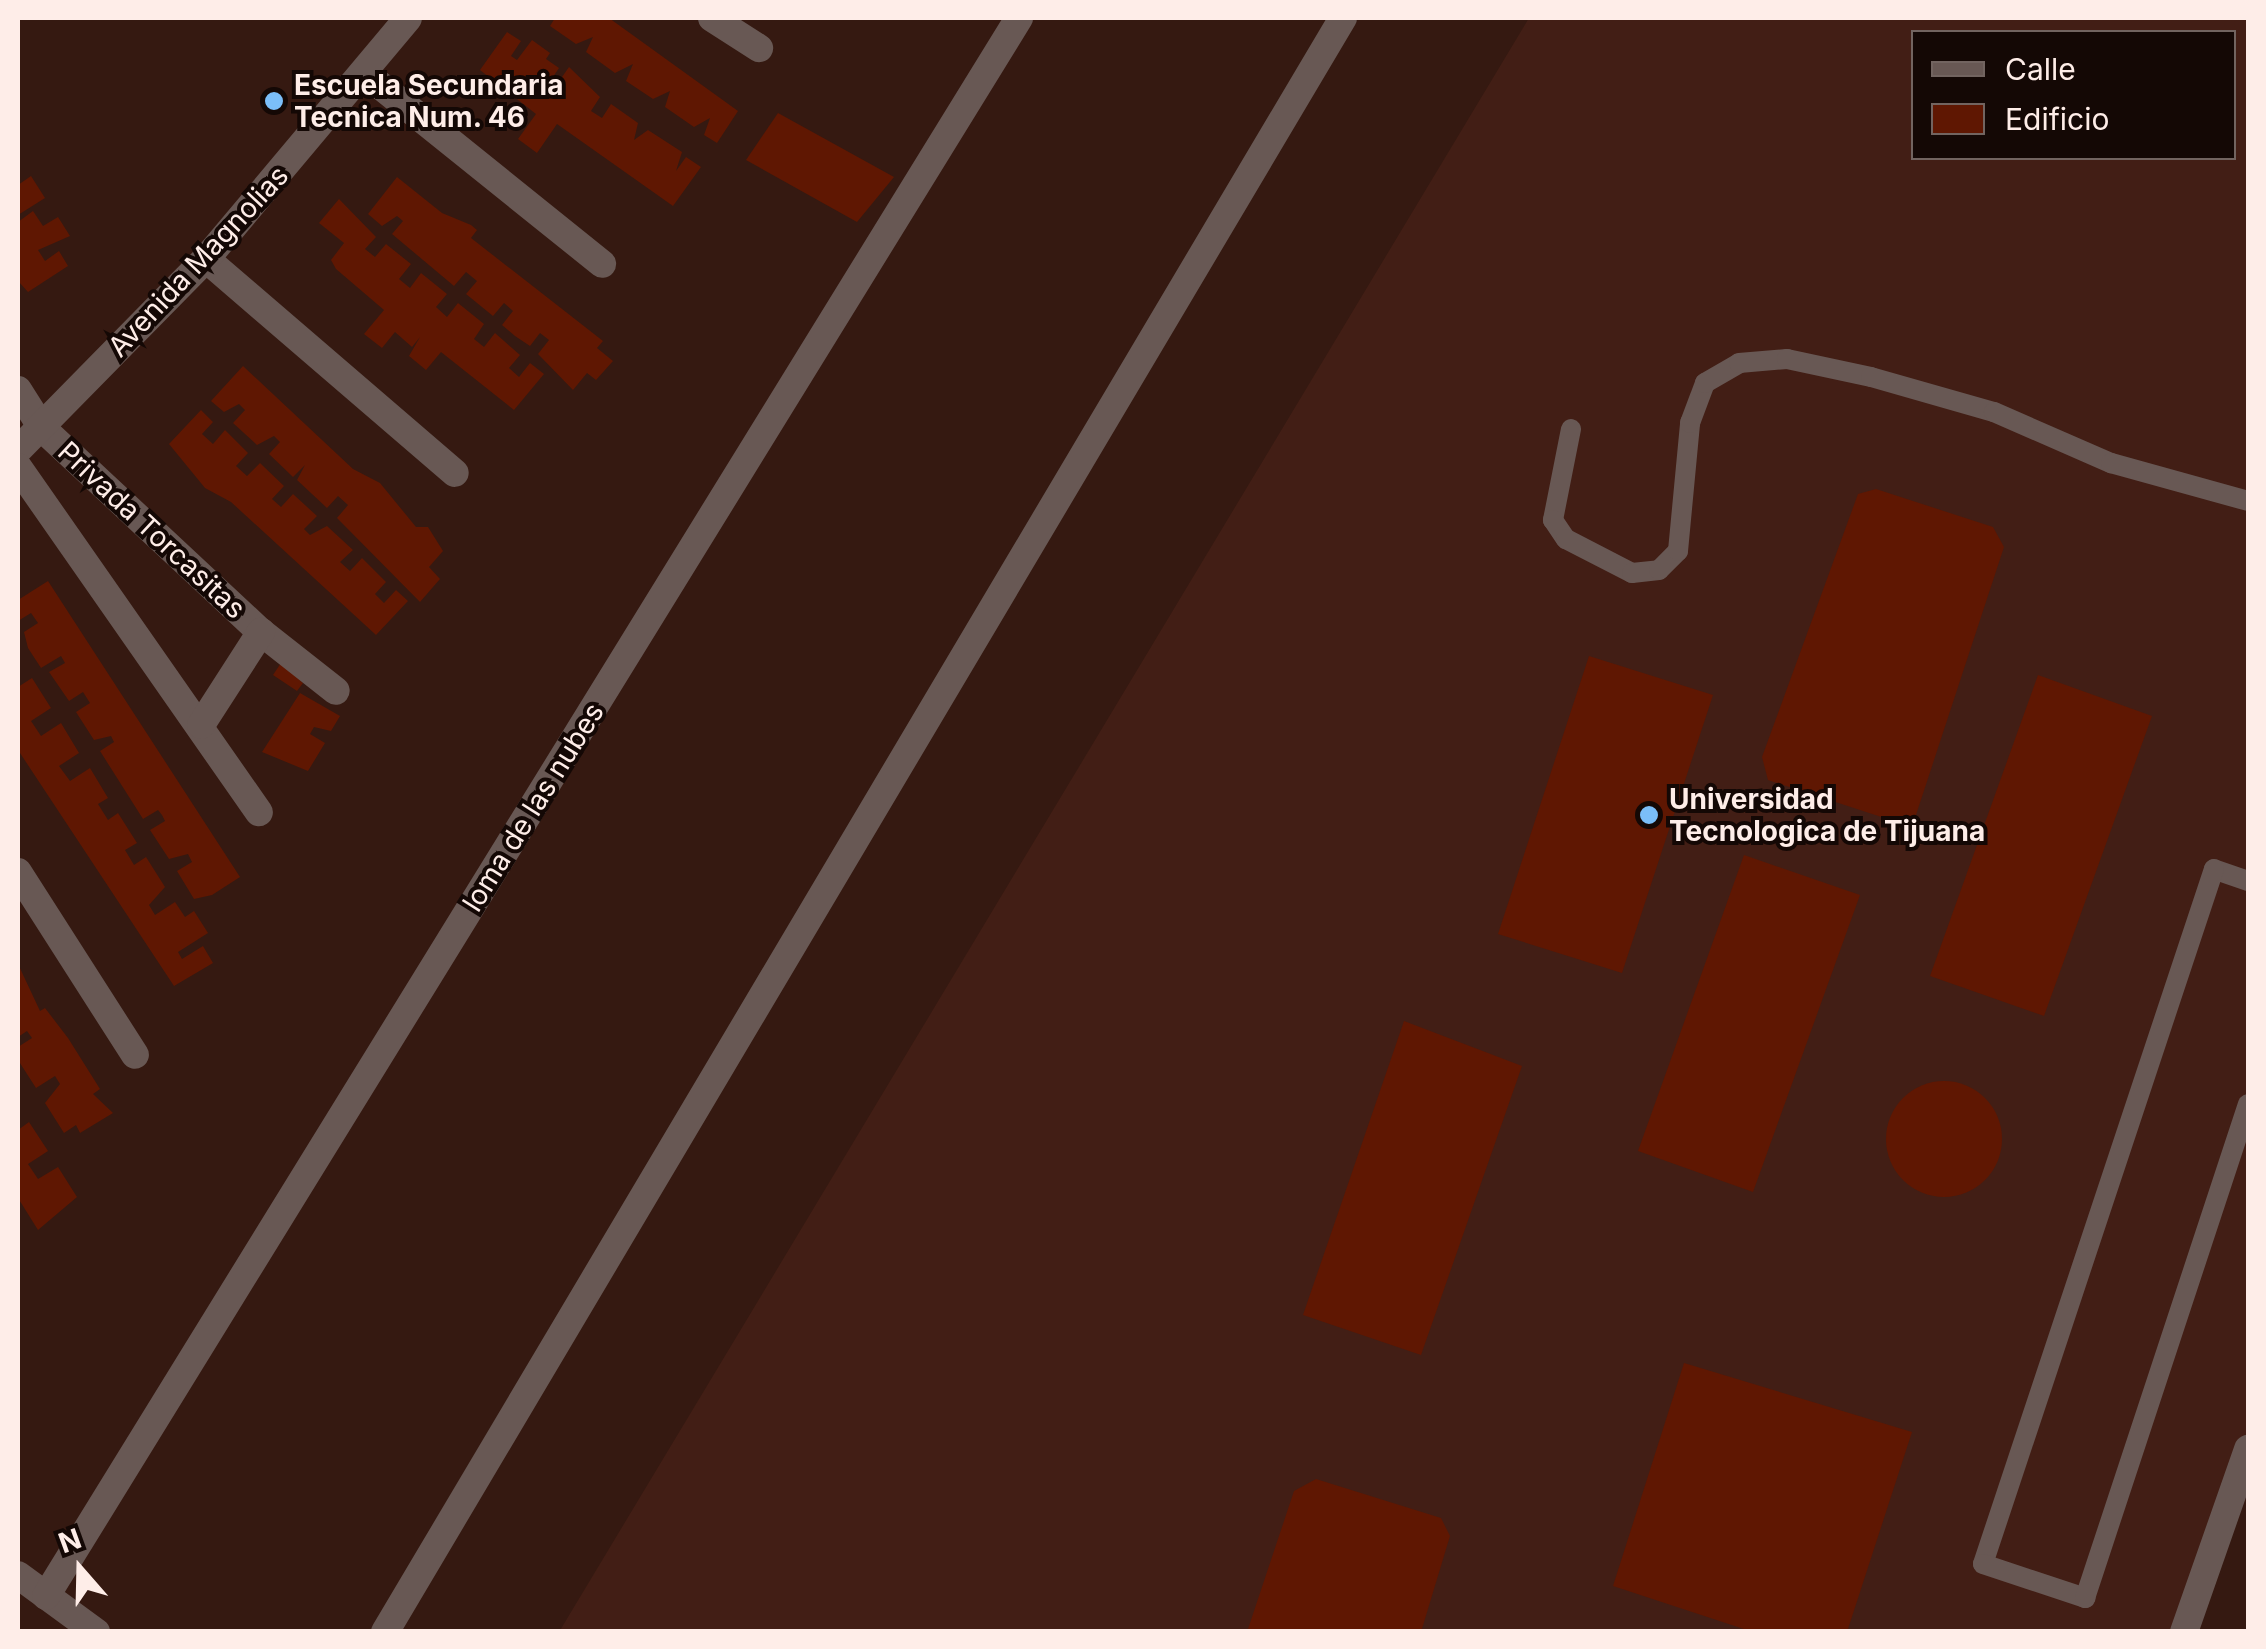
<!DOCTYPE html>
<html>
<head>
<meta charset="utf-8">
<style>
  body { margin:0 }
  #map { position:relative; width:2266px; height:1649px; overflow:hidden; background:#351911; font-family:Inter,sans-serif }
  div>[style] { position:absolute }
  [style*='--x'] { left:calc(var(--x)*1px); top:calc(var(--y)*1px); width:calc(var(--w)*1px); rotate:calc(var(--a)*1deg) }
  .built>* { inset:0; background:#421e15 }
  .building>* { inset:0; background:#5f1702 }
  .round { border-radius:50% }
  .service>* { height:20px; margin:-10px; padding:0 10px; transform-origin:10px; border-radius:10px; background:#685854 }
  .minor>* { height:28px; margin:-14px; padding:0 14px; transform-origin:14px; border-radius:14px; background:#685854 }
  .tertiary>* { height:28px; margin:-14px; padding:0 14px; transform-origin:14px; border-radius:14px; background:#685854 }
  .dots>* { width:28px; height:28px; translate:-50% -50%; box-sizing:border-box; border:5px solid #140805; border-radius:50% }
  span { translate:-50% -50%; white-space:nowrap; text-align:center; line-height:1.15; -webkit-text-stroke:8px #140805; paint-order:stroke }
  .poi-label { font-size:28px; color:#feede8; font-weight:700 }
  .left { translate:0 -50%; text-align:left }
  .street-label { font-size:28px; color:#feede8 }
  .frame { position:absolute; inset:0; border:20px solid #feede8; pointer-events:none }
  .legend { position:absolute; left:1911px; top:30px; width:325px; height:130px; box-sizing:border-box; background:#140805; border:2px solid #726460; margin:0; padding:12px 18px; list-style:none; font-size:30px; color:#feede8 }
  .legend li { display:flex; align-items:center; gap:20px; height:50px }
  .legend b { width:50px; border:2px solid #726460 }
  .north { position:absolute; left:30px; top:1519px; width:100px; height:100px; -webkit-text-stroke:8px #140805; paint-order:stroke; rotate:340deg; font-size:28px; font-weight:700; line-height:40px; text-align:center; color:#feede8 }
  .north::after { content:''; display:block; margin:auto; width:35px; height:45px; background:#feede8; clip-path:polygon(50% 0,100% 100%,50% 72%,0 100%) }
</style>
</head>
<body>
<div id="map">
  <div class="built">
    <i style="clip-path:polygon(evenodd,1529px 18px,2248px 18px,2248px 1473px,2193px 1631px,559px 1632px,1529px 18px,1914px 32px,2234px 32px,2234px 158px,1914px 158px,1914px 32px)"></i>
  </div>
  <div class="building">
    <i style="clip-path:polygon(555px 18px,609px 18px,738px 111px,717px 143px,704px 135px,710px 118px,694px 127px,665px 107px,670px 91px,653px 99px,626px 81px,633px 64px,615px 73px,586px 52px,593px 37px,576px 44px,550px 26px)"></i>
    <i style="clip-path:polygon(507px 32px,521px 41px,511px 56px,517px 60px,532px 40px,550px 53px,546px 59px,559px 68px,549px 83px,555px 87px,569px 67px,600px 97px,591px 111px,602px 118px,611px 104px,638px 123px,634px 140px,648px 130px,682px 152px,676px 171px,686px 157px,701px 167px,673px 206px,557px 124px,537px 153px,518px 139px,536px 114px,480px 70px)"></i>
    <i style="clip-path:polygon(778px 113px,894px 177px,857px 222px,746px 160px)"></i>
    <i style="clip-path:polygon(31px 176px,45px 198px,18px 215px,18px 185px)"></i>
    <i style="clip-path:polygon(397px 177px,442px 213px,471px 225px,477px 230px,471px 238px,603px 341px,597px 348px,613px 361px,596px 380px,587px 373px,573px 390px,538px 354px,549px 340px,540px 333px,530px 346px,515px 336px,502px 325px,513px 311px,504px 303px,493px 316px,466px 294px,477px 281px,466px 272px,454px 286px,392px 234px,403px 221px,397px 216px,382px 226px,368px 214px)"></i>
    <i style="clip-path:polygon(339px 199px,376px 237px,365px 249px,375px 257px,386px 244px,411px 264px,399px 279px,410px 288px,421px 273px,447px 294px,436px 307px,447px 317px,458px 303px,484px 324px,474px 339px,484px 347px,495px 333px,520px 355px,509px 368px,519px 377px,530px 363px,544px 374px,514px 410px,441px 352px,426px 370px,409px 356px,420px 337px,412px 347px,395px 332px,382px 348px,364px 334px,384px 310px,336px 269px,331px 260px,344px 243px,319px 223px)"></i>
    <i style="clip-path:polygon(33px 211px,43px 226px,58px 217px,70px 236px,38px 250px,45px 261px,59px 251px,68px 266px,28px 292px,18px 281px,18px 222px)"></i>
    <i style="clip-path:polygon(243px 366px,353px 469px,380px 483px,416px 527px,428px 527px,443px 551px,429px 567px,440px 579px,420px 602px,337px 518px,348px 505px,338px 496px,327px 508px,297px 480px,305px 465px,293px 477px,269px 454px,280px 442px,274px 436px,257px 445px,233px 423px,245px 410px,239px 404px,224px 412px,211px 401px)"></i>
    <i style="clip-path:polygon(201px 410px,213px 422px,202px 434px,213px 444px,225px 430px,248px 453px,236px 466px,247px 476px,260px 463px,284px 486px,272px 499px,281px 507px,293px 494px,317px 516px,304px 529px,310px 535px,327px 526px,353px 550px,340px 562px,350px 571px,362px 558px,386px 582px,375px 594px,384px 603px,396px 590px,408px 601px,376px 635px,231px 502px,205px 488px,169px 444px)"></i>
    <i style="clip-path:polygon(1876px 489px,1993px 527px,2004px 547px,1912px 827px,1768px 780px,1762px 757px,1858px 494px)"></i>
    <i style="clip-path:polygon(48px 581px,240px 877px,212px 895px,194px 899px,177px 871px,192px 862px,188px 854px,169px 859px,150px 830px,165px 821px,162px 815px,158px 810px,143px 819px,100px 751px,114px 742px,111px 736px,94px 740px,76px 712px,90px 703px,83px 692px,69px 701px,49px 672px,65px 663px,61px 656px,41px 668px,28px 648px,24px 632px,38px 623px,31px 613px,18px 621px,18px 600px)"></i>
    <i style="clip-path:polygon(1589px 656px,1713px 695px,1622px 973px,1498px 934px)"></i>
    <i style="clip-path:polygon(281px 663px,303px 683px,297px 691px,273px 675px)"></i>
    <i style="clip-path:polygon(2038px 675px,2152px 716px,2044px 1016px,1930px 976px)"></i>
    <i style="clip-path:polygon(32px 678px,51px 708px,31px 721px,41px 736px,61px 723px,79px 753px,59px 766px,70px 781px,90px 768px,108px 798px,98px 804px,108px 820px,118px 813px,137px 843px,125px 850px,134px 865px,146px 857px,165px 887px,149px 905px,155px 915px,175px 902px,185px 917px,194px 911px,208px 933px,178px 952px,182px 959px,203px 946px,213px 963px,174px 986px,18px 750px,18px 687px)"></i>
    <i style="clip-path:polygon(300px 693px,340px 716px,331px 731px,314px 727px,310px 734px,325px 743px,308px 771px,262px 752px)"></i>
    <i style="clip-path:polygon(1744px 855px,1860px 895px,1753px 1192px,1638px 1151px)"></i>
    <i style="clip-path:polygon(18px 964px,40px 1011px,45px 1008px,68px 1038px,100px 1089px,93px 1094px,113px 1113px,80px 1133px,76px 1125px,64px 1133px,45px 1103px,60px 1084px,55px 1076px,36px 1088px,18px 1060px,18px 1047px,32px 1038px,27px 1031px,18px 1037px)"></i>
    <i style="clip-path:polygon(1404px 1021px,1522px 1066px,1421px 1355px,1303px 1315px)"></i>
    <i class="round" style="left:1886px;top:1081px;width:116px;height:116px"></i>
    <i style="clip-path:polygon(29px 1122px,48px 1151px,28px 1164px,38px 1179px,58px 1167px,77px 1197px,38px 1230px,18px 1198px,18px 1130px)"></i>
    <i style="clip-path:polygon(1684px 1363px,1912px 1432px,1847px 1632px,1753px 1632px,1613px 1586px)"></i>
    <i style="clip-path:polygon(1316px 1479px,1441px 1518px,1450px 1536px,1421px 1632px,1247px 1632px,1294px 1491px)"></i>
  </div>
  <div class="service">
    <i style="--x:1571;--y:429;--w:93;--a:101.2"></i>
    <i style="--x:1553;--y:520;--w:23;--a:56"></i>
    <i style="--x:1566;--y:539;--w:74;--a:27.3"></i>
    <i style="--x:1632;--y:573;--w:27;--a:-6"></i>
    <i style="--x:1659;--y:570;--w:27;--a:-45"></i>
    <i style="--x:1678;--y:551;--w:129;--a:-84.6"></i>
    <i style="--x:1690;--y:423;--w:43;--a:-69.4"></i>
    <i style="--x:1705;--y:383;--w:39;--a:-30"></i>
    <i style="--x:1739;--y:363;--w:48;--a:-4.8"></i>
    <i style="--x:1787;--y:359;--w:86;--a:12.1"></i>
    <i style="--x:1871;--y:377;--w:128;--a:15.9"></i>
    <i style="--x:1994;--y:412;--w:128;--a:23.6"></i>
    <i style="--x:2111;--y:463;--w:142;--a:15.5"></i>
    <i style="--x:2248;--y:881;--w:36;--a:-161"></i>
    <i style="--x:2214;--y:869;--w:732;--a:108.39"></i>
    <i style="--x:1983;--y:1564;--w:108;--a:18.4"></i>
    <i style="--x:2085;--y:1598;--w:520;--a:-71.74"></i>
  </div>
  <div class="minor">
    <i style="--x:712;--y:18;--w:56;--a:32.6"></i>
    <i style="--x:366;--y:74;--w:303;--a:38.8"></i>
    <i style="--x:206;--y:259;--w:328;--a:40.7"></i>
    <i style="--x:18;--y:390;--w:45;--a:57.7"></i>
    <i style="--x:42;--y:428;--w:299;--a:43"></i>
    <i style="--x:261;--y:632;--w:95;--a:38.2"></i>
    <i style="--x:18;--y:450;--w:268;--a:-45.5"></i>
    <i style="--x:206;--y:259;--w:314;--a:-50"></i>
    <i style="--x:18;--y:467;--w:421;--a:55.1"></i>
    <i style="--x:201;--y:725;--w:111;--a:-57.2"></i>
    <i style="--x:18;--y:872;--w:217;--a:57.4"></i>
    <i style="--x:18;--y:1575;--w:97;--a:36.2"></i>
    <i style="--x:46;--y:1596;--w:1854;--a:-58.34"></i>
    <i style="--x:385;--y:1632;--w:1877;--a:-59.31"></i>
  </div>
  <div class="tertiary">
    <i style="--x:2184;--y:1632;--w:194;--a:-70.7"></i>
  </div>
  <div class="dots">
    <i style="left:274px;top:101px;background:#7bbef8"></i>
    <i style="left:1649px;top:815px;background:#7bbef8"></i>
  </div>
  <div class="poi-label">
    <span class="left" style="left:294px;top:101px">Escuela Secundaria<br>Tecnica Num. 46</span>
    <span class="left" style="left:1669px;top:815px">Universidad<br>Tecnologica de Tijuana</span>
  </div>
  <div class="street-label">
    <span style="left:198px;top:261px;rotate:-47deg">Avenida Magnolias</span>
    <span style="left:152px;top:530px;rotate:43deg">Privada Torcasitas</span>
    <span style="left:533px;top:807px;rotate:-58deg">loma de las nubes</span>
  </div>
  <div class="frame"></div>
  <ul class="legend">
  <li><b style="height:12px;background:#685854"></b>Calle</li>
  <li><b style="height:28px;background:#5f1702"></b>Edificio</li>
  </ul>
  <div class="north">N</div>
</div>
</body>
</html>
